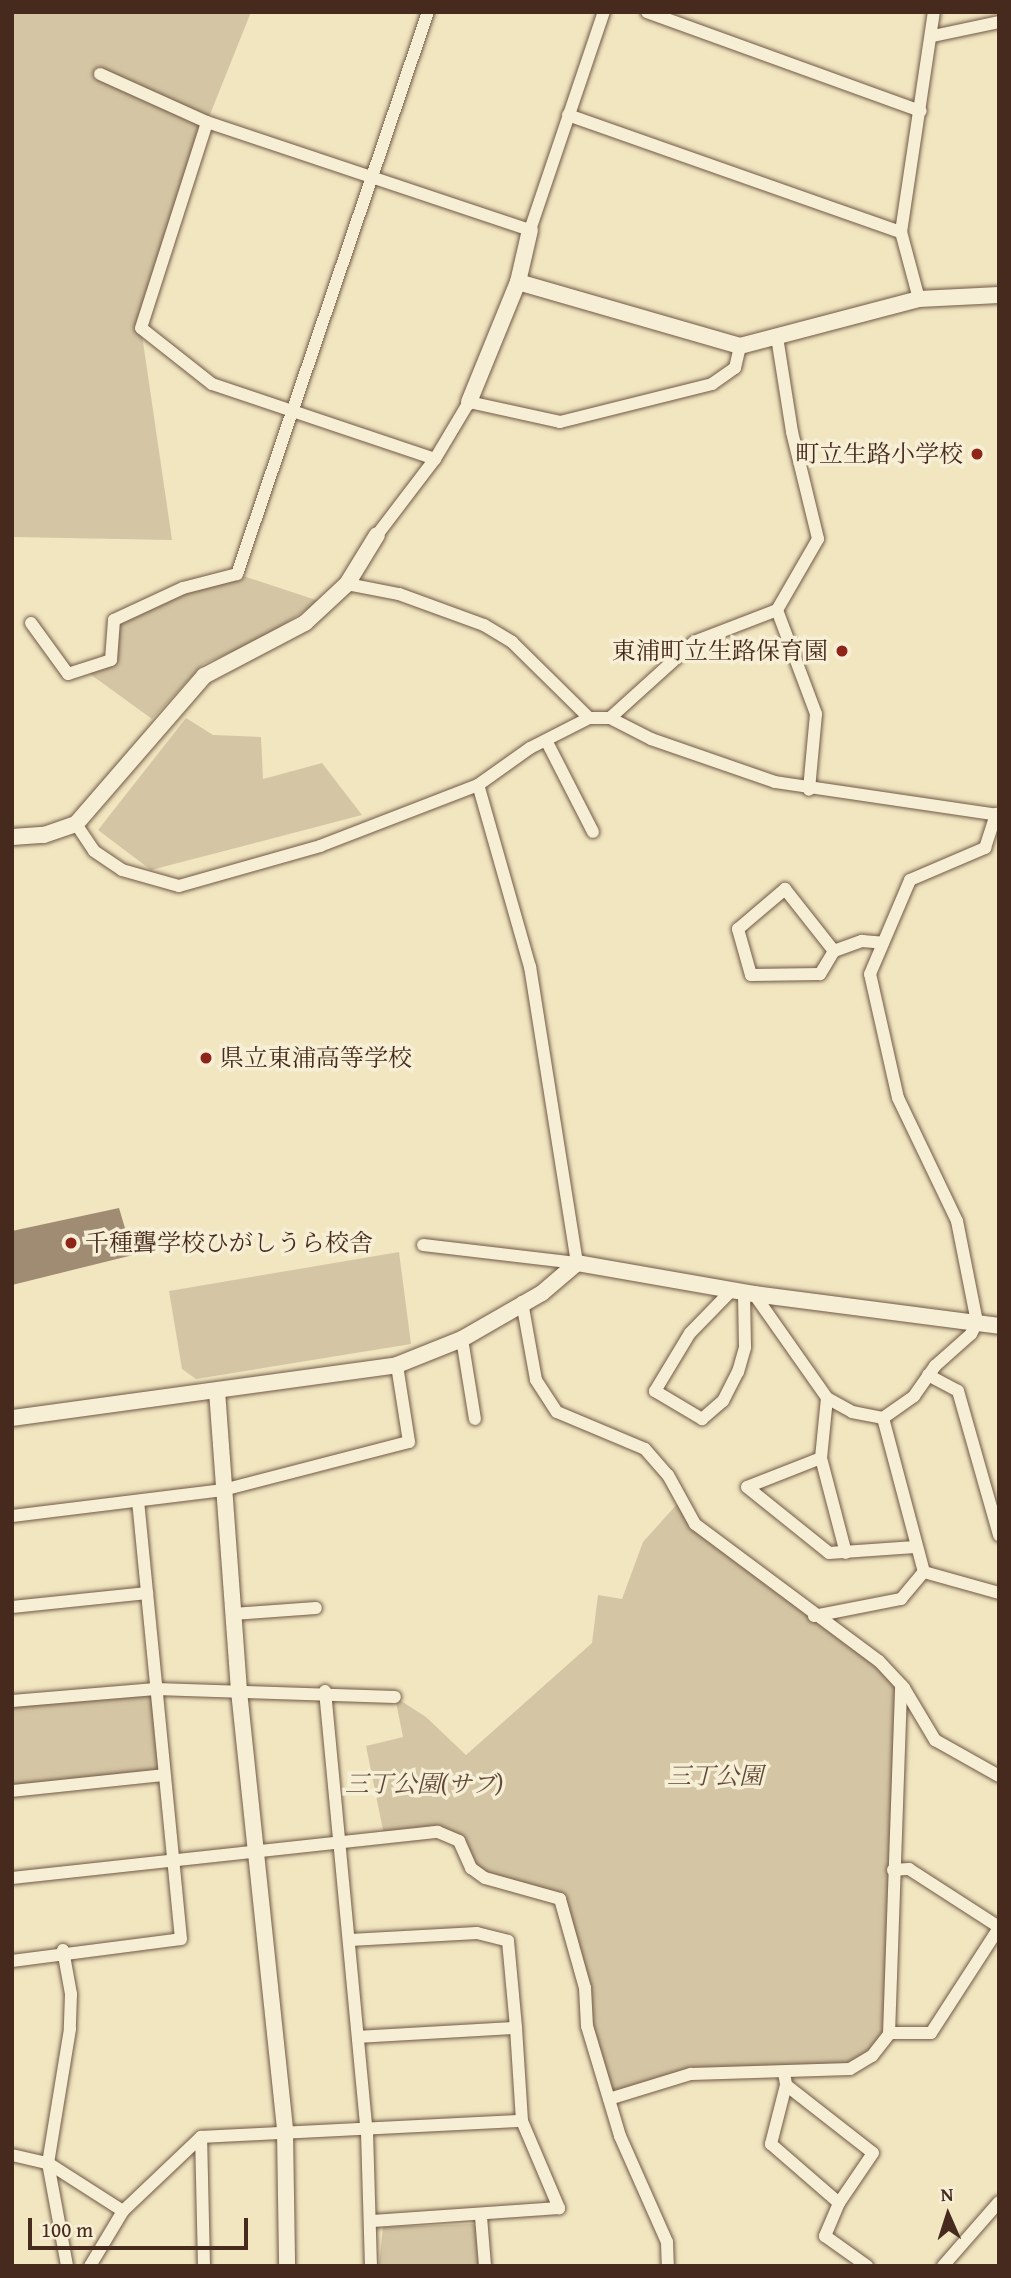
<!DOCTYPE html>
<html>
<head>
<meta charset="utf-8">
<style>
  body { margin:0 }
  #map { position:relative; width:1011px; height:2278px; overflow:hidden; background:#f1e6c0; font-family:"Gentium Book Plus","Noto Serif JP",serif }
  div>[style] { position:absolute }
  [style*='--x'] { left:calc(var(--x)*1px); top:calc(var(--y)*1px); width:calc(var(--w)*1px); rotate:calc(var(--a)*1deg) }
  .green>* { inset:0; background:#d4c6a4 }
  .building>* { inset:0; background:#9f8c72 }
  .roads { filter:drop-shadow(0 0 2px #715946) drop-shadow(0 0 2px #715946) }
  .minor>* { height:12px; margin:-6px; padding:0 6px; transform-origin:6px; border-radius:6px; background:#f6efd6 }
  .tertiary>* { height:16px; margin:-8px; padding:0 8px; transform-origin:8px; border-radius:8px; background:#f6efd6 }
  .dots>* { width:19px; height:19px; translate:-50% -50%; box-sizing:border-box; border:4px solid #f6efd6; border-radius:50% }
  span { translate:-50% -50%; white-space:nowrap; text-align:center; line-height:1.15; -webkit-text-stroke:7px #f6efd6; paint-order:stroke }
  .poi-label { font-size:24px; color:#462a1d }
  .right { translate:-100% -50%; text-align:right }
  .left { translate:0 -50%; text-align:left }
  .park-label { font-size:24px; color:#624938; font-style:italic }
  .frame { position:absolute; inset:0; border:14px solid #462a1d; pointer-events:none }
  .north { position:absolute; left:913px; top:2180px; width:70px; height:70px; -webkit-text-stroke:5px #f6efd6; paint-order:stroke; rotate:357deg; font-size:19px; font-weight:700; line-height:28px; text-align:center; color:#462a1d }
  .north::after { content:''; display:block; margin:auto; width:24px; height:32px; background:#462a1d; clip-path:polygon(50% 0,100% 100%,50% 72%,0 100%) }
  .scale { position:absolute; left:28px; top:2218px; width:220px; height:32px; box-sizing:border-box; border:4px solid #462a1d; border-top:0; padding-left:9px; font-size:21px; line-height:24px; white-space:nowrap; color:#462a1d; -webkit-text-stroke:5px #f6efd6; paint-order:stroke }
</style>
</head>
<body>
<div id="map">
  <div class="green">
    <i style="clip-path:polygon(12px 12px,251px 12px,207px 122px,141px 328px,172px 540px,12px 537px)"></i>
    <i style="clip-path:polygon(237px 574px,319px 601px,260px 640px,203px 664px,152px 719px,90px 674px,68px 674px,111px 660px,114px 620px)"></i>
    <i style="clip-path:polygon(186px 718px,213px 735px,261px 737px,263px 779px,322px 763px,362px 815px,151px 870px,98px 830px)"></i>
    <i style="clip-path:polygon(399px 1252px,411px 1344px,196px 1379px,182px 1369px,169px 1291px)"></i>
    <i style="clip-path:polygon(679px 1502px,695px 1524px,901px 1685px,889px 2033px,850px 2069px,691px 2074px,609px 2099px,560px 1899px,485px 1878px,459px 1841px,438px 1832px,385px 1840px,366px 1746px,403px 1737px,395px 1697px,426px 1717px,466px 1755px,592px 1643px,598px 1595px,622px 1599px,643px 1542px)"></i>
    <i style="clip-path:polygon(156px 1689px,164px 1775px,12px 1791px,12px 1701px)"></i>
    <i style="clip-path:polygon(473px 2224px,477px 2228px,478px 2266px,379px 2266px,383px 2227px)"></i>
  </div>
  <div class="building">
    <i style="clip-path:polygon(119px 1208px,133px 1255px,12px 1285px,12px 1231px)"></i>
  </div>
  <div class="roads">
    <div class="minor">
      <i style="--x:647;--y:12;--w:291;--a:19.9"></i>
      <i style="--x:933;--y:36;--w:67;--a:-12"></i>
      <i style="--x:100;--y:74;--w:117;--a:24.2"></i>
      <i style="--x:568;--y:115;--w:353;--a:19.4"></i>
      <i style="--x:919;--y:299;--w:69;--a:-105"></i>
      <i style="--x:901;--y:232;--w:222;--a:-81.5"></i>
      <i style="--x:777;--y:337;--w:96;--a:81"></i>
      <i style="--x:792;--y:432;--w:110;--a:76.3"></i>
      <i style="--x:818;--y:539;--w:82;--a:120"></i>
      <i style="--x:777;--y:610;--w:111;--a:69.4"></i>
      <i style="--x:816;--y:714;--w:76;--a:95.3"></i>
      <i style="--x:435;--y:459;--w:235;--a:-161.4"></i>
      <i style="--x:212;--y:384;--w:90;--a:-141.7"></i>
      <i style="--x:141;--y:328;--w:216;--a:-72.2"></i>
      <i style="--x:207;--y:122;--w:341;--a:18.5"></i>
      <i style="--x:530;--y:230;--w:230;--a:-71.3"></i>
      <i style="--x:377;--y:535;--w:96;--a:-52.7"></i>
      <i style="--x:435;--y:459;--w:66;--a:-59.2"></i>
      <i style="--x:469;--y:402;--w:93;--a:12.4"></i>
      <i style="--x:560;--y:422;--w:157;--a:-14"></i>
      <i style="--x:712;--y:384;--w:28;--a:-35"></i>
      <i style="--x:735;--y:368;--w:23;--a:-77"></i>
      <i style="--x:347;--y:584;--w:53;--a:10.9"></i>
      <i style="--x:399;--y:594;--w:90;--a:20"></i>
      <i style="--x:484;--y:625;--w:33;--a:31"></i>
      <i style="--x:512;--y:642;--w:108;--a:44.6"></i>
      <i style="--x:31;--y:623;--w:63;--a:54"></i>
      <i style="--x:68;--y:674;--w:45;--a:-18"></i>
      <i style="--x:111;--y:660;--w:40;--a:-85.7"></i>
      <i style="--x:114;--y:620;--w:76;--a:-24.9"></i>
      <i style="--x:183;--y:588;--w:56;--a:-14.5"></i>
      <i style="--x:237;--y:574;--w:594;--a:-71.23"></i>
      <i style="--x:610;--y:718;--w:113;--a:-42.1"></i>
      <i style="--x:694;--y:642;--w:89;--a:-21.1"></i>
      <i style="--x:547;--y:742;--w:101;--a:62.9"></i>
      <i style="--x:76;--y:824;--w:32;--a:56"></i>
      <i style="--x:94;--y:851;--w:34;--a:34"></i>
      <i style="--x:122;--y:870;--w:59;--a:15.7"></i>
      <i style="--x:179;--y:886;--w:147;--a:-15.8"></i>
      <i style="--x:320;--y:846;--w:169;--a:-21.1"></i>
      <i style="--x:478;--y:785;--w:64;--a:-35.4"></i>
      <i style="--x:530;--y:748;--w:66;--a:-27"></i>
      <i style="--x:589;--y:718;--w:21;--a:0"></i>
      <i style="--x:610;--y:718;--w:46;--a:27.1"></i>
      <i style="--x:651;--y:739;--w:131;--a:19.1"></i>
      <i style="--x:775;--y:782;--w:226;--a:8.4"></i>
      <i style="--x:834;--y:951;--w:27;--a:121"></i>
      <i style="--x:820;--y:974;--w:69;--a:179.2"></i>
      <i style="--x:751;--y:975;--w:48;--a:-105.8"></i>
      <i style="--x:738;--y:929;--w:62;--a:-40.4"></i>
      <i style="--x:785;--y:889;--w:79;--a:51.7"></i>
      <i style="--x:834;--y:951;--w:30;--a:-20"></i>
      <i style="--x:862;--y:941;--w:21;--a:5"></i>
      <i style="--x:423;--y:1245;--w:155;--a:6.7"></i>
      <i style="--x:577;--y:1263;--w:300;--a:-99"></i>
      <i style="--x:530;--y:967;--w:189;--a:-105.9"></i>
      <i style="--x:732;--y:1290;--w:60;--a:134.3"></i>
      <i style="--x:690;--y:1333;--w:68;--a:121.1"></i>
      <i style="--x:655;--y:1391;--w:55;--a:30.8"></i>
      <i style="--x:702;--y:1419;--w:28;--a:-41"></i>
      <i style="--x:723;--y:1401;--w:33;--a:-63"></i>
      <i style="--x:738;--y:1372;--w:26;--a:-74"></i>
      <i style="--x:745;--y:1347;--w:54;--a:-91.1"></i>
      <i style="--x:754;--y:1294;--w:127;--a:54.9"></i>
      <i style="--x:827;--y:1398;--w:29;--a:29"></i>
      <i style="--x:852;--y:1412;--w:32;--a:11"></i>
      <i style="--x:883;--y:1418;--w:38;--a:-35"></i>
      <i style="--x:914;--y:1396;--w:37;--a:-55"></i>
      <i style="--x:935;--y:1366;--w:48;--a:-41.6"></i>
      <i style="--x:971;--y:1334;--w:13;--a:-63"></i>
      <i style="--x:977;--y:1322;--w:103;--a:-101.2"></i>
      <i style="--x:957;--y:1221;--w:136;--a:-115.6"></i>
      <i style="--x:898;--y:1098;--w:127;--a:-102.7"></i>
      <i style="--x:870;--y:974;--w:102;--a:-66.9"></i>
      <i style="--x:910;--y:880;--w:82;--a:-23.1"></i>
      <i style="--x:985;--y:848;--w:36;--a:-72"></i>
      <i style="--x:522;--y:1302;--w:79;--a:79.8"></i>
      <i style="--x:536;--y:1380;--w:38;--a:57"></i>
      <i style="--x:557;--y:1412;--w:95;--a:22.8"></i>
      <i style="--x:645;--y:1449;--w:35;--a:49"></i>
      <i style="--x:668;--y:1475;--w:56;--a:61.1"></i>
      <i style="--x:695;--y:1524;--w:229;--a:36.7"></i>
      <i style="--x:879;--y:1661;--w:37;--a:47"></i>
      <i style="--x:904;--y:1688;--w:61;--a:59.2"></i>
      <i style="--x:935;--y:1740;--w:73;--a:29.4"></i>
      <i style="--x:462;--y:1339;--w:81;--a:80.8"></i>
      <i style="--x:928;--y:1375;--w:34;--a:28"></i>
      <i style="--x:958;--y:1391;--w:150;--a:74.1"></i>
      <i style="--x:827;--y:1398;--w:60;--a:95.7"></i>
      <i style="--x:821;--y:1458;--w:79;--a:158.6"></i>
      <i style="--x:747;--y:1487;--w:105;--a:38.8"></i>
      <i style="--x:829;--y:1553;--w:86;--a:-4"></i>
      <i style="--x:883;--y:1418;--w:159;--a:75.1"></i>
      <i style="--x:821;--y:1458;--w:98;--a:75.3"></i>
      <i style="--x:12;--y:1516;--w:213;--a:-7"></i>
      <i style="--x:223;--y:1490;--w:192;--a:-14.5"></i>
      <i style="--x:409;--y:1442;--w:78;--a:-98.9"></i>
      <i style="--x:924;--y:1572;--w:78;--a:15.6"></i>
      <i style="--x:12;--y:1607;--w:136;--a:-5.9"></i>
      <i style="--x:233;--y:1614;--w:83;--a:-4.1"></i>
      <i style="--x:814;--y:1616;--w:89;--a:-11.1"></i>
      <i style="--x:901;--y:1599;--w:35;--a:-50"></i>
      <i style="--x:325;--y:1691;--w:443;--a:84.6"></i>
      <i style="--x:367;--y:2132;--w:134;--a:88.3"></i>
      <i style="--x:12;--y:1701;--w:144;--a:-4.8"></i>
      <i style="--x:156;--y:1689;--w:239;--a:1.9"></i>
      <i style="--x:12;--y:1791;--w:153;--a:-6"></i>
      <i style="--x:893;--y:1870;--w:16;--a:-4"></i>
      <i style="--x:909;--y:1869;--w:107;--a:32.8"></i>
      <i style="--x:12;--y:1878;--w:428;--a:-6.2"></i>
      <i style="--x:438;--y:1832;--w:23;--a:23"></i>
      <i style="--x:459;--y:1841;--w:30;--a:66"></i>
      <i style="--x:471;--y:1868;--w:17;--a:36"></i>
      <i style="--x:485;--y:1878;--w:78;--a:15.6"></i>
      <i style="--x:560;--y:1899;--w:92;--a:74.3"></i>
      <i style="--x:585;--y:1988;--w:38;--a:87"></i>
      <i style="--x:587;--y:2026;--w:115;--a:73.3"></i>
      <i style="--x:620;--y:2136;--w:116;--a:66.1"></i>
      <i style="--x:667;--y:2242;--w:24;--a:88"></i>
      <i style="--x:350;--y:1940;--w:127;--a:-3.2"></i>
      <i style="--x:477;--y:1933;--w:32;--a:14"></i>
      <i style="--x:508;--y:1941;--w:87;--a:84.7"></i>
      <i style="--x:63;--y:1950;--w:45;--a:79.7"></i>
      <i style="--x:71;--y:1994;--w:35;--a:92"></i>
      <i style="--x:70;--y:2029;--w:136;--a:99.3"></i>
      <i style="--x:48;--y:2163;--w:105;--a:79.5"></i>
      <i style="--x:12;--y:1961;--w:170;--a:-7.4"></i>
      <i style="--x:181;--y:1939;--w:438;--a:-95.6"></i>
      <i style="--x:889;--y:2033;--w:42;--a:0"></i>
      <i style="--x:931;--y:2033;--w:125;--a:-57.1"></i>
      <i style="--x:358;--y:2037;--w:158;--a:-3.3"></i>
      <i style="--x:516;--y:2028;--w:93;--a:86.3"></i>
      <i style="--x:522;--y:2121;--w:95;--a:67"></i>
      <i style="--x:559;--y:2208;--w:187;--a:176"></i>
      <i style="--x:784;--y:2072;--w:13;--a:81"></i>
      <i style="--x:786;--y:2085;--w:61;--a:104.3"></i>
      <i style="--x:771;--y:2144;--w:90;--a:40.9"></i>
      <i style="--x:839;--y:2203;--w:36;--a:113"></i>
      <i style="--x:825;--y:2236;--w:52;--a:35.5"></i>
      <i style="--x:786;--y:2085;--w:110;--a:38"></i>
      <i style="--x:873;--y:2153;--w:60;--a:124.2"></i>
      <i style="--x:609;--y:2099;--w:86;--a:-17"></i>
      <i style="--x:691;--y:2074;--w:159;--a:-1.8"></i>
      <i style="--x:850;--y:2069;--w:26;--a:-31"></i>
      <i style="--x:872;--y:2056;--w:28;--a:-52"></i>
      <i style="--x:889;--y:2034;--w:349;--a:-88"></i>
      <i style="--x:12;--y:2155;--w:37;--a:13"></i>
      <i style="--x:48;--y:2163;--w:89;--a:32.6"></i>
      <i style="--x:481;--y:2217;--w:49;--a:85.3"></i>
      <i style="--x:90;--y:2266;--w:64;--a:-59"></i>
      <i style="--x:123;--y:2211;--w:108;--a:-43.5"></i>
      <i style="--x:204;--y:2266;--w:129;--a:-91.3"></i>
      <i style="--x:201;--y:2137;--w:321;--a:-2.9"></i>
      <i style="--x:943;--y:2266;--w:85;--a:-48.8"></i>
    </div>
    <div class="tertiary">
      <i style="--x:518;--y:282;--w:231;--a:16.1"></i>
      <i style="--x:740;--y:346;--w:185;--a:-14.7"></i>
      <i style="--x:919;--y:299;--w:80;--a:-2.9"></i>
      <i style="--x:469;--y:402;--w:130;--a:-67.8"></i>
      <i style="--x:518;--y:282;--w:53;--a:-77"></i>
      <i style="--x:12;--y:837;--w:32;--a:-4"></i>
      <i style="--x:44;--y:835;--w:34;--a:-19"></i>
      <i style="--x:76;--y:824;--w:196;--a:-49.1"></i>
      <i style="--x:204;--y:676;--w:114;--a:-27.7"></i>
      <i style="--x:305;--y:623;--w:57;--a:-42.9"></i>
      <i style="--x:347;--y:584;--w:57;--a:-58.5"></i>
      <i style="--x:217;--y:1391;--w:301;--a:85.8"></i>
      <i style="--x:239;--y:1691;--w:443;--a:84"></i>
      <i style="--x:285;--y:2132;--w:134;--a:89.1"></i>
      <i style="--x:12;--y:1418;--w:389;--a:-7.8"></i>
      <i style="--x:397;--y:1365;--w:70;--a:-21.8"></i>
      <i style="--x:462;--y:1339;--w:92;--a:-29.9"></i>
      <i style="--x:542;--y:1293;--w:46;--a:-40.6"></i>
      <i style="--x:577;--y:1263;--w:180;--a:9.9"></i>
      <i style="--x:754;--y:1294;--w:247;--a:7.4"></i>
    </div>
  </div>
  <div class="dots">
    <i style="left:977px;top:454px;background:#8f2418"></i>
    <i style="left:842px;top:651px;background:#8f2418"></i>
    <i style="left:206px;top:1058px;background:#8f2418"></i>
    <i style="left:71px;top:1243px;background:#8f2418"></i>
  </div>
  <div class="poi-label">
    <span class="right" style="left:963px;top:454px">町立生路小学校</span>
    <span class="right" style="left:828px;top:651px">東浦町立生路保育園</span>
    <span class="left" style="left:220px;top:1058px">県立東浦高等学校</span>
    <span class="left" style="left:85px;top:1243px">千種聾学校ひがしうら校舎</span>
  </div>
  <div class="park-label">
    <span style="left:715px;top:1776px">三丁公園</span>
    <span style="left:424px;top:1784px">三丁公園(サブ)</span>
  </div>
  <div class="frame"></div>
  <div class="north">N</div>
  <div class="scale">100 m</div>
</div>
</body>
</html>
